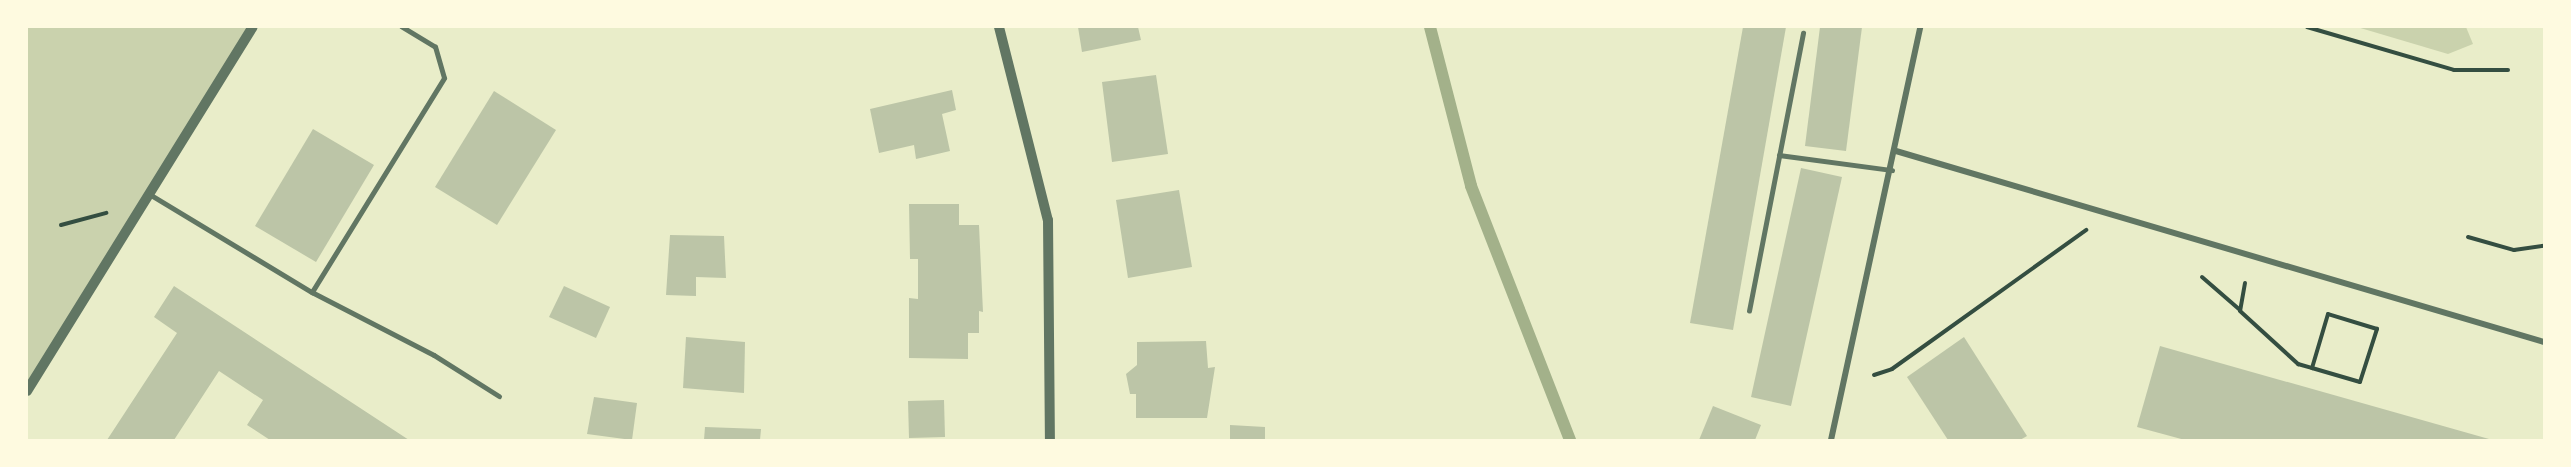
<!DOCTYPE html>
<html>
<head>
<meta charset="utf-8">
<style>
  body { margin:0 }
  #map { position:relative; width:2571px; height:467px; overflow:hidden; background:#e9edc9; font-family:Arial,sans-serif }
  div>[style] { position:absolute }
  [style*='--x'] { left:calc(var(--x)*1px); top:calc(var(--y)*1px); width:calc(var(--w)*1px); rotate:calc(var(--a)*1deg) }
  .green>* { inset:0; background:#cad2ad }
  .stream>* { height:12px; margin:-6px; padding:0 6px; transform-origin:6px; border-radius:6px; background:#a3b18a }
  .building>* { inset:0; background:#bcc5a7 }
  .path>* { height:4px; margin:-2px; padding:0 2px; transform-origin:2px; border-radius:2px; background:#344e41 }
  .service>* { height:4.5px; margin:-2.25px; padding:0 2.25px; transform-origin:2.25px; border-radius:2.25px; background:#617663 }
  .minor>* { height:6px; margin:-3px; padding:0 3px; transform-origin:3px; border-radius:3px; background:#617663 }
  .tertiary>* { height:10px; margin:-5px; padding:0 5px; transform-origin:5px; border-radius:5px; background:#617663 }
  span { translate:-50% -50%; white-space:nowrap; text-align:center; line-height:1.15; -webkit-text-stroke:5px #fefae0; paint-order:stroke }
  .frame { position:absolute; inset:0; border:28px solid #fefae0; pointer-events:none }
</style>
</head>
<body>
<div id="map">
  <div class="green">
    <i style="clip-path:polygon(27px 27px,253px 27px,27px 390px)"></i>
    <i style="clip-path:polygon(2357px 27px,2466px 27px,2473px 44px,2448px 54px)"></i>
  </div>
  <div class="stream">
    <i style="--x:1430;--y:27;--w:164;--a:75.5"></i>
    <i style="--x:1471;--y:186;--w:273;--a:68.7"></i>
  </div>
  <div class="building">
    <i style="clip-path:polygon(1078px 27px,1138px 27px,1141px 40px,1082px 52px)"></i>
    <i style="clip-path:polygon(1743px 27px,1786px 27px,1733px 330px,1690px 323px)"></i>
    <i style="clip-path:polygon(1820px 27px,1862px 27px,1846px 151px,1805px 146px)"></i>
    <i style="clip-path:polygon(1156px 75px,1168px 154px,1112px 162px,1102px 82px)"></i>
    <i style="clip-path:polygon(952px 90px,956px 110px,942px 114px,950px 151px,916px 159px,914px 145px,879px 153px,870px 109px)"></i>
    <i style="clip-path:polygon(494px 91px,556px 130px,497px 225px,435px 187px)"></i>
    <i style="clip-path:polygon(313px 129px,374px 165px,316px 262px,255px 226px)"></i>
    <i style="clip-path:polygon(1801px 168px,1842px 177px,1791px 406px,1751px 397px)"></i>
    <i style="clip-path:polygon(1179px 190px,1192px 267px,1128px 278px,1116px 200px)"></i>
    <i style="clip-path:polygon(909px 204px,959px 204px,959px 225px,979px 225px,983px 312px,979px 311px,979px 333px,968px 333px,968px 359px,909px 358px,909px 298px,918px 299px,918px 259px,910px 259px)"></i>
    <i style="clip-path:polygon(670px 235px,724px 236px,726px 278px,696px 277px,696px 296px,666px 295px)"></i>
    <i style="clip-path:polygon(174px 286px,409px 440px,270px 440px,247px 425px,263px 400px,219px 371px,174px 440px,107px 440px,177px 333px,154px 317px)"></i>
    <i style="clip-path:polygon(564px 286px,610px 307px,596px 338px,549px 317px)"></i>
    <i style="clip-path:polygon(686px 337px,745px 342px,744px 393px,683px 388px)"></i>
    <i style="clip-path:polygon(1964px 337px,2027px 436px,2020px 440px,1948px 440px,1907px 377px)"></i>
    <i style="clip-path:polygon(1206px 341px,1208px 368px,1215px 367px,1207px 418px,1136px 418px,1136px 394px,1130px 394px,1126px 374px,1137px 365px,1137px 342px)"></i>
    <i style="clip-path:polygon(2160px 346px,2489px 439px,2489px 440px,2185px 440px,2137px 427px)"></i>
    <i style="clip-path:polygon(594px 397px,637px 403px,632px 440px,587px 434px)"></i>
    <i style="clip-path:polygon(944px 400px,945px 437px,909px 438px,908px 401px)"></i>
    <i style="clip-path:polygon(1713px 406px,1761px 425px,1755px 440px,1699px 440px)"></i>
    <i style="clip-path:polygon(1230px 425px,1265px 427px,1265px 440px,1230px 440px)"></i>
    <i style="clip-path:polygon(705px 427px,761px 429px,760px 440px,704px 440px)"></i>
  </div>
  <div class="path">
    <i style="--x:2307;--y:27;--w:153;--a:16.3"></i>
    <i style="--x:2454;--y:70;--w:54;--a:0"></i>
    <i style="--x:61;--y:225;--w:47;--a:-14.9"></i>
    <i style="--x:2468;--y:237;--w:48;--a:15.8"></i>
    <i style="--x:2514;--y:250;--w:30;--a:-8"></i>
    <i style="--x:2202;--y:277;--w:50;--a:41"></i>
    <i style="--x:2245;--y:283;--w:28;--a:100"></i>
    <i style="--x:2240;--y:311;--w:79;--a:42.4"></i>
    <i style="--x:2298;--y:364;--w:15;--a:16"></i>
    <i style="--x:2312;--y:368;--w:50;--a:16.3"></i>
    <i style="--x:2360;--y:382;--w:56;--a:-72.2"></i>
    <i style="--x:2377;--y:329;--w:51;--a:-163"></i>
    <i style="--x:2328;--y:314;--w:56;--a:106.5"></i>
    <i style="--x:1874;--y:375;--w:19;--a:-18"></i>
    <i style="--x:1892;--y:369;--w:239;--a:-35.6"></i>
  </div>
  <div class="service">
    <i style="--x:1779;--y:155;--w:114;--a:7.6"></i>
    <i style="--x:151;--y:195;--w:188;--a:31.1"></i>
    <i style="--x:312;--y:292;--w:251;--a:-58.3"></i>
    <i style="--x:444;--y:78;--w:32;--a:-106"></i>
    <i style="--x:435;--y:47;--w:39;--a:-149"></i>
    <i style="--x:312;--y:292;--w:137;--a:27.3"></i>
    <i style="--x:434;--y:355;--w:77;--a:32.2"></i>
    <i style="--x:1749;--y:311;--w:283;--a:-79"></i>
  </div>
  <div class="minor">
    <i style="--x:1896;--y:151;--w:676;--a:16.42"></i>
    <i style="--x:1831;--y:440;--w:422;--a:-77.8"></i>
  </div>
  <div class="tertiary">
    <i style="--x:999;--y:27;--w:199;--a:75.8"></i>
    <i style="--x:1048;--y:220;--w:220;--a:89.5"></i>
    <i style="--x:27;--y:391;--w:428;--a:-58.2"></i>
  </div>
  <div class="frame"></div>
</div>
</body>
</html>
